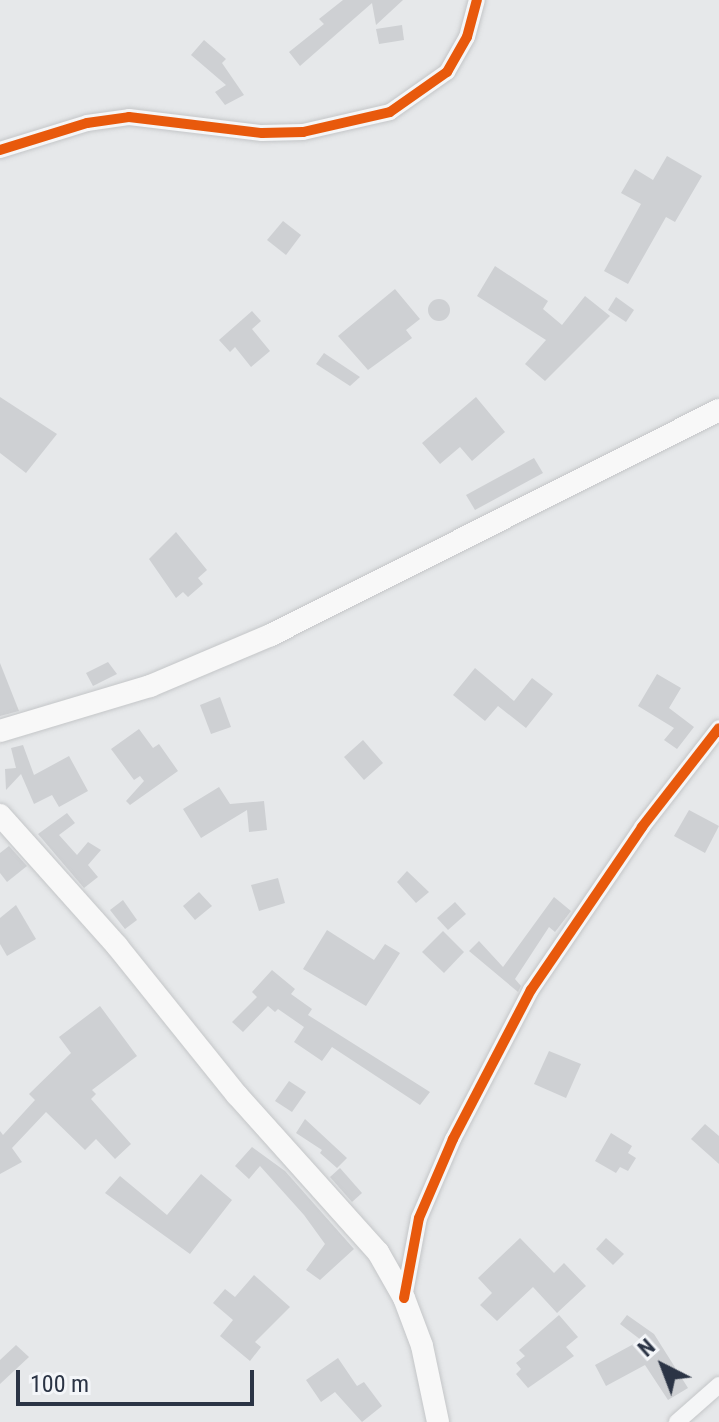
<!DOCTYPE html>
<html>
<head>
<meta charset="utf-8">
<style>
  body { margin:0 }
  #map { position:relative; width:719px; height:1422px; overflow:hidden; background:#e6e8ea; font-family:"Roboto Condensed",sans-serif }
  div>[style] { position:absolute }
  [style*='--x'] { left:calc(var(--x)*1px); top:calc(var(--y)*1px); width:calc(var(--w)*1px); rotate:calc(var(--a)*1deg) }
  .building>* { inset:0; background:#ced0d3 }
  .round { border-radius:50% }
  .roads { filter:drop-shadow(0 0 2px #c4c6c8) drop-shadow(0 0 2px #c4c6c8) }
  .minor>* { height:16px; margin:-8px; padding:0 8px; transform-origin:8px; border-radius:8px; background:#f5f6f7 }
  .secondary>* { height:22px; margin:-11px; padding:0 11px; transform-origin:11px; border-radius:11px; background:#f8f8f8 }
  .cycleway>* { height:10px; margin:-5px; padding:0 5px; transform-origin:5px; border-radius:5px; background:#e8590c }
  span { translate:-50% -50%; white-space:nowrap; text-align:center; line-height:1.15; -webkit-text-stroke:6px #f4f6f9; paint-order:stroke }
  .north { position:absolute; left:623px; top:1326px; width:80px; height:80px; -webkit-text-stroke:6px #f4f6f9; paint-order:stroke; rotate:318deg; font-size:22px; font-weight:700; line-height:32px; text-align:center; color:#2b3445 }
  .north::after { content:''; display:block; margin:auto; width:28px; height:36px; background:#2b3445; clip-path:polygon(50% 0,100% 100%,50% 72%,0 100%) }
  .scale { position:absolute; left:16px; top:1370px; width:238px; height:36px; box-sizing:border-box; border:4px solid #2b3445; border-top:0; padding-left:10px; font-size:24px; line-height:28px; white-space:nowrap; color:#2b3445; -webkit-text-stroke:6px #f4f6f9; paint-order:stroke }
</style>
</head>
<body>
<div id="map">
  <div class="building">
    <i style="clip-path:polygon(343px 0,403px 0,376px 25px,372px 3px,300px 66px,289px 52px,324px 24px,319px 19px)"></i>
    <i style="clip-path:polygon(402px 25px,404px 40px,379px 44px,376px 29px)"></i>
    <i style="clip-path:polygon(204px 40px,226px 59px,222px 63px,244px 95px,225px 105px,215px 92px,226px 85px,191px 55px)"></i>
    <i style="clip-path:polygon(667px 156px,702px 176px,675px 222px,666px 217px,628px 284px,604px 271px,641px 204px,621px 193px,635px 169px,653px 180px)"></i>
    <i style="clip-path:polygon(283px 221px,301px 235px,286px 255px,267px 240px)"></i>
    <i style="clip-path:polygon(495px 266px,548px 301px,543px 309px,562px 325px,585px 296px,610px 316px,545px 381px,525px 364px,546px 340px,477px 296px)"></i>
    <i style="clip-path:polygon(395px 289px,420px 319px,406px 330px,412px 338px,368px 370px,338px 336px)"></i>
    <i style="clip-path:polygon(616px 297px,634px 310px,626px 322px,608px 310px)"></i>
    <i class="round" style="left:428px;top:299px;width:22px;height:22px"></i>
    <i style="clip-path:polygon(252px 311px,261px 321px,252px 329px,270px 351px,251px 367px,235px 347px,230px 352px,219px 340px)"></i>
    <i style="clip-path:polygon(324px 353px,360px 377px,350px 386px,316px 364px)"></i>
    <i style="clip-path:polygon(0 397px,57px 434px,26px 473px,0 453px)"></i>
    <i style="clip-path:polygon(476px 397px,505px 432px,472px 461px,460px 447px,440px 464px,422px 443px)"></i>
    <i style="clip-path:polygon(534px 458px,543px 473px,475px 510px,466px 495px)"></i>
    <i style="clip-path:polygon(176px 532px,207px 570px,198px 578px,203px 584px,188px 597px,183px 592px,176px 598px,149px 559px)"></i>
    <i style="clip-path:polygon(108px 662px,117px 674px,93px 686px,86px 673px)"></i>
    <i style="clip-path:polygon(0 663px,19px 711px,0 716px)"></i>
    <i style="clip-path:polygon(475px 668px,514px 701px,532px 678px,553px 694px,526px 728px,498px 706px,485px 721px,453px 695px)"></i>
    <i style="clip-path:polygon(657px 674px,681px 688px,669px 708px,694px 727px,677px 749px,664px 740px,674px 728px,638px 706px)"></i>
    <i style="clip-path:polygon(220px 697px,231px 727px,211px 734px,200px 705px)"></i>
    <i style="clip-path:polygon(139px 729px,153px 748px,159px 744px,178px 771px,130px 805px,126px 801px,144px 781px,140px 776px,134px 780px,111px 749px)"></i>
    <i style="clip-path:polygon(363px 740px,383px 763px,364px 780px,344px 757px)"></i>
    <i style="clip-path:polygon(23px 745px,34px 775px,69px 756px,88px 791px,59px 807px,52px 795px,34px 804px,21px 774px,6px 790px,5px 769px,16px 768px,11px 748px)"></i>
    <i style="clip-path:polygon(219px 787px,230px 804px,264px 801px,267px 830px,249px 832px,247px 810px,201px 838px,183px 809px)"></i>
    <i style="clip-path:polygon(689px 810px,719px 826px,705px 853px,674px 836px)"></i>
    <i style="clip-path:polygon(67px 813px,75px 823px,59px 835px,77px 855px,88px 842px,101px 850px,88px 865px,98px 877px,84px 888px,38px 834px)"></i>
    <i style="clip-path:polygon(9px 846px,27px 866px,7px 882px,0 873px,0 853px)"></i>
    <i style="clip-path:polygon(407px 871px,429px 892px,416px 903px,397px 882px)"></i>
    <i style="clip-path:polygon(278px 878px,285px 903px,259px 911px,251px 885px)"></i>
    <i style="clip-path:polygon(199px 892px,212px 906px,195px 920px,183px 906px)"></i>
    <i style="clip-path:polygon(554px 897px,571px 911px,555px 932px,549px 927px,515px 979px,521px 986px,518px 992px,469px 951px,479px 941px,503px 967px)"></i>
    <i style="clip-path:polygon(123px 900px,137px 920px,125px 929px,110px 910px)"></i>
    <i style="clip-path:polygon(455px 902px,466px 914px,448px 930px,437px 918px)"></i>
    <i style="clip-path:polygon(16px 905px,36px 939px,7px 956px,0 944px,0 918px)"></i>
    <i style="clip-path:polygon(327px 930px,374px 960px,385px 944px,400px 953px,366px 1006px,303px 969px)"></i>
    <i style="clip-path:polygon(443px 931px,464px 952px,444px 973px,422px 952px)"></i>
    <i style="clip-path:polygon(272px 970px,295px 989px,291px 994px,312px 1009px,308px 1015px,430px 1092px,420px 1105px,332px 1047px,322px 1061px,294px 1042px,304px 1027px,278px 1009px,275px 1012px,268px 1006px,243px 1032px,232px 1022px,257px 997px,252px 992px)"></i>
    <i style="clip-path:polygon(100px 1006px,137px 1056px,92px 1090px,96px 1094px,91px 1099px,131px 1144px,115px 1159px,96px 1139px,85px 1150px,46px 1112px,12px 1148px,22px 1162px,0 1174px,0 1131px,3px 1135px,35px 1100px,29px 1094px,71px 1053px,59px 1037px)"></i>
    <i style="clip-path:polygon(549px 1051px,581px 1064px,566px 1098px,534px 1084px)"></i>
    <i style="clip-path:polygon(289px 1081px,306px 1092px,292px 1112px,275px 1101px)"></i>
    <i style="clip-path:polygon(305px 1119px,347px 1158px,337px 1168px,320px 1153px,322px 1150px,296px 1133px)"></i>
    <i style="clip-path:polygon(705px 1124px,719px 1136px,719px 1164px,691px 1139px)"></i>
    <i style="clip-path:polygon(611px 1133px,632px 1146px,628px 1153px,636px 1158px,628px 1171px,620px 1167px,616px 1173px,595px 1161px)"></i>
    <i style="clip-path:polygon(252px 1147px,285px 1171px,354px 1249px,320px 1280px,306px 1270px,325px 1244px,304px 1215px,260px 1166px,249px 1179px,235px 1166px)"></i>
    <i style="clip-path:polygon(340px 1168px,362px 1193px,352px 1202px,330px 1177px)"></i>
    <i style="clip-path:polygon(201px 1174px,232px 1200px,190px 1254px,105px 1193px,120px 1176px,167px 1215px)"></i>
    <i style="clip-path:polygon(520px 1238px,554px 1273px,564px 1263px,586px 1286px,557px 1313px,533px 1287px,497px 1321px,480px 1305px,492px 1293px,478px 1278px)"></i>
    <i style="clip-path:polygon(606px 1238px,624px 1254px,613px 1265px,596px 1249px)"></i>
    <i style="clip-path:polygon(254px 1275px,290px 1307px,255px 1342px,261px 1347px,250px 1361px,220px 1336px,233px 1320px,213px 1303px,225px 1289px,235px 1297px)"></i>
    <i style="clip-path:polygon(559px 1315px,578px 1337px,566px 1347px,574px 1356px,528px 1388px,516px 1374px,521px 1369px,516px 1363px,525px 1356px,519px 1350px)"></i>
    <i style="clip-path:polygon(627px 1315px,654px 1334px,688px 1388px,668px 1400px,645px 1365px,606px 1386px,595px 1365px,641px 1340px,620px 1324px)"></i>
    <i style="clip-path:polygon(16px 1345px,29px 1357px,0 1384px,0 1360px)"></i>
    <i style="clip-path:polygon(338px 1358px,357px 1386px,364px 1382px,382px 1406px,362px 1422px,335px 1392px,321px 1402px,306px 1380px)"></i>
  </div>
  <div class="roads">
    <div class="minor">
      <i style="--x:0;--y:150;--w:91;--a:-17.2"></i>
      <i style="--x:87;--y:123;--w:42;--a:-8.1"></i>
      <i style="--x:129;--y:117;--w:134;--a:6.9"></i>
      <i style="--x:262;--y:133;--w:41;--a:-1.4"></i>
      <i style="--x:303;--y:132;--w:89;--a:-12.9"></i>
      <i style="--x:390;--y:112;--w:70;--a:-35.1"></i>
      <i style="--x:447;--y:72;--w:40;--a:-60.3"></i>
      <i style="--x:467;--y:37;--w:38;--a:-75"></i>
      <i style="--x:404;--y:1298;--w:81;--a:-79.4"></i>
      <i style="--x:419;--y:1218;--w:86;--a:-66.7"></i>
      <i style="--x:453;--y:1139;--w:168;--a:-62.4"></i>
      <i style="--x:531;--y:990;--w:197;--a:-55.7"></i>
      <i style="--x:642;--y:827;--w:125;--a:-52.1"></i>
      <i style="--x:677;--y:1422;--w:56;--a:-41.4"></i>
    </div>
    <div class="secondary">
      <i style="--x:0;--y:731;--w:157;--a:-16.7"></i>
      <i style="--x:150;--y:686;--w:131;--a:-22.9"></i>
      <i style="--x:271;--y:635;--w:501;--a:-26.67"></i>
      <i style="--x:0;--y:815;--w:176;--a:48.2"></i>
      <i style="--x:117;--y:946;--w:191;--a:51.2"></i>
      <i style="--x:237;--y:1095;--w:211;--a:48.1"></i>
      <i style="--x:378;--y:1252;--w:53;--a:60.5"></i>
      <i style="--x:404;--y:1298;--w:51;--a:69.4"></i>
      <i style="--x:422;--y:1346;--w:78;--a:78.1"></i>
    </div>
  </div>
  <div class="cycleway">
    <i style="--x:0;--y:150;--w:91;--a:-17.2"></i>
    <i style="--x:87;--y:123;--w:42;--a:-8.1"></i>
    <i style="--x:129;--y:117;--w:134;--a:6.9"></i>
    <i style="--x:262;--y:133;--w:41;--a:-1.4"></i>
    <i style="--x:303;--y:132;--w:89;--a:-12.9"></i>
    <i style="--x:390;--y:112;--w:70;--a:-35.1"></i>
    <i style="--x:447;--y:72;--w:40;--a:-60.3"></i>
    <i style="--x:467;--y:37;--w:38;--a:-75"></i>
    <i style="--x:404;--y:1298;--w:81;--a:-79.4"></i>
    <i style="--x:419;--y:1218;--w:86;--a:-66.7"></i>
    <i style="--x:453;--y:1139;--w:168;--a:-62.4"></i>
    <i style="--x:531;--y:990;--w:197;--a:-55.7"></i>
    <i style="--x:642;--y:827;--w:125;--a:-52.1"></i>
  </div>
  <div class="north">N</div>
  <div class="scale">100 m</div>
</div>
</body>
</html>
